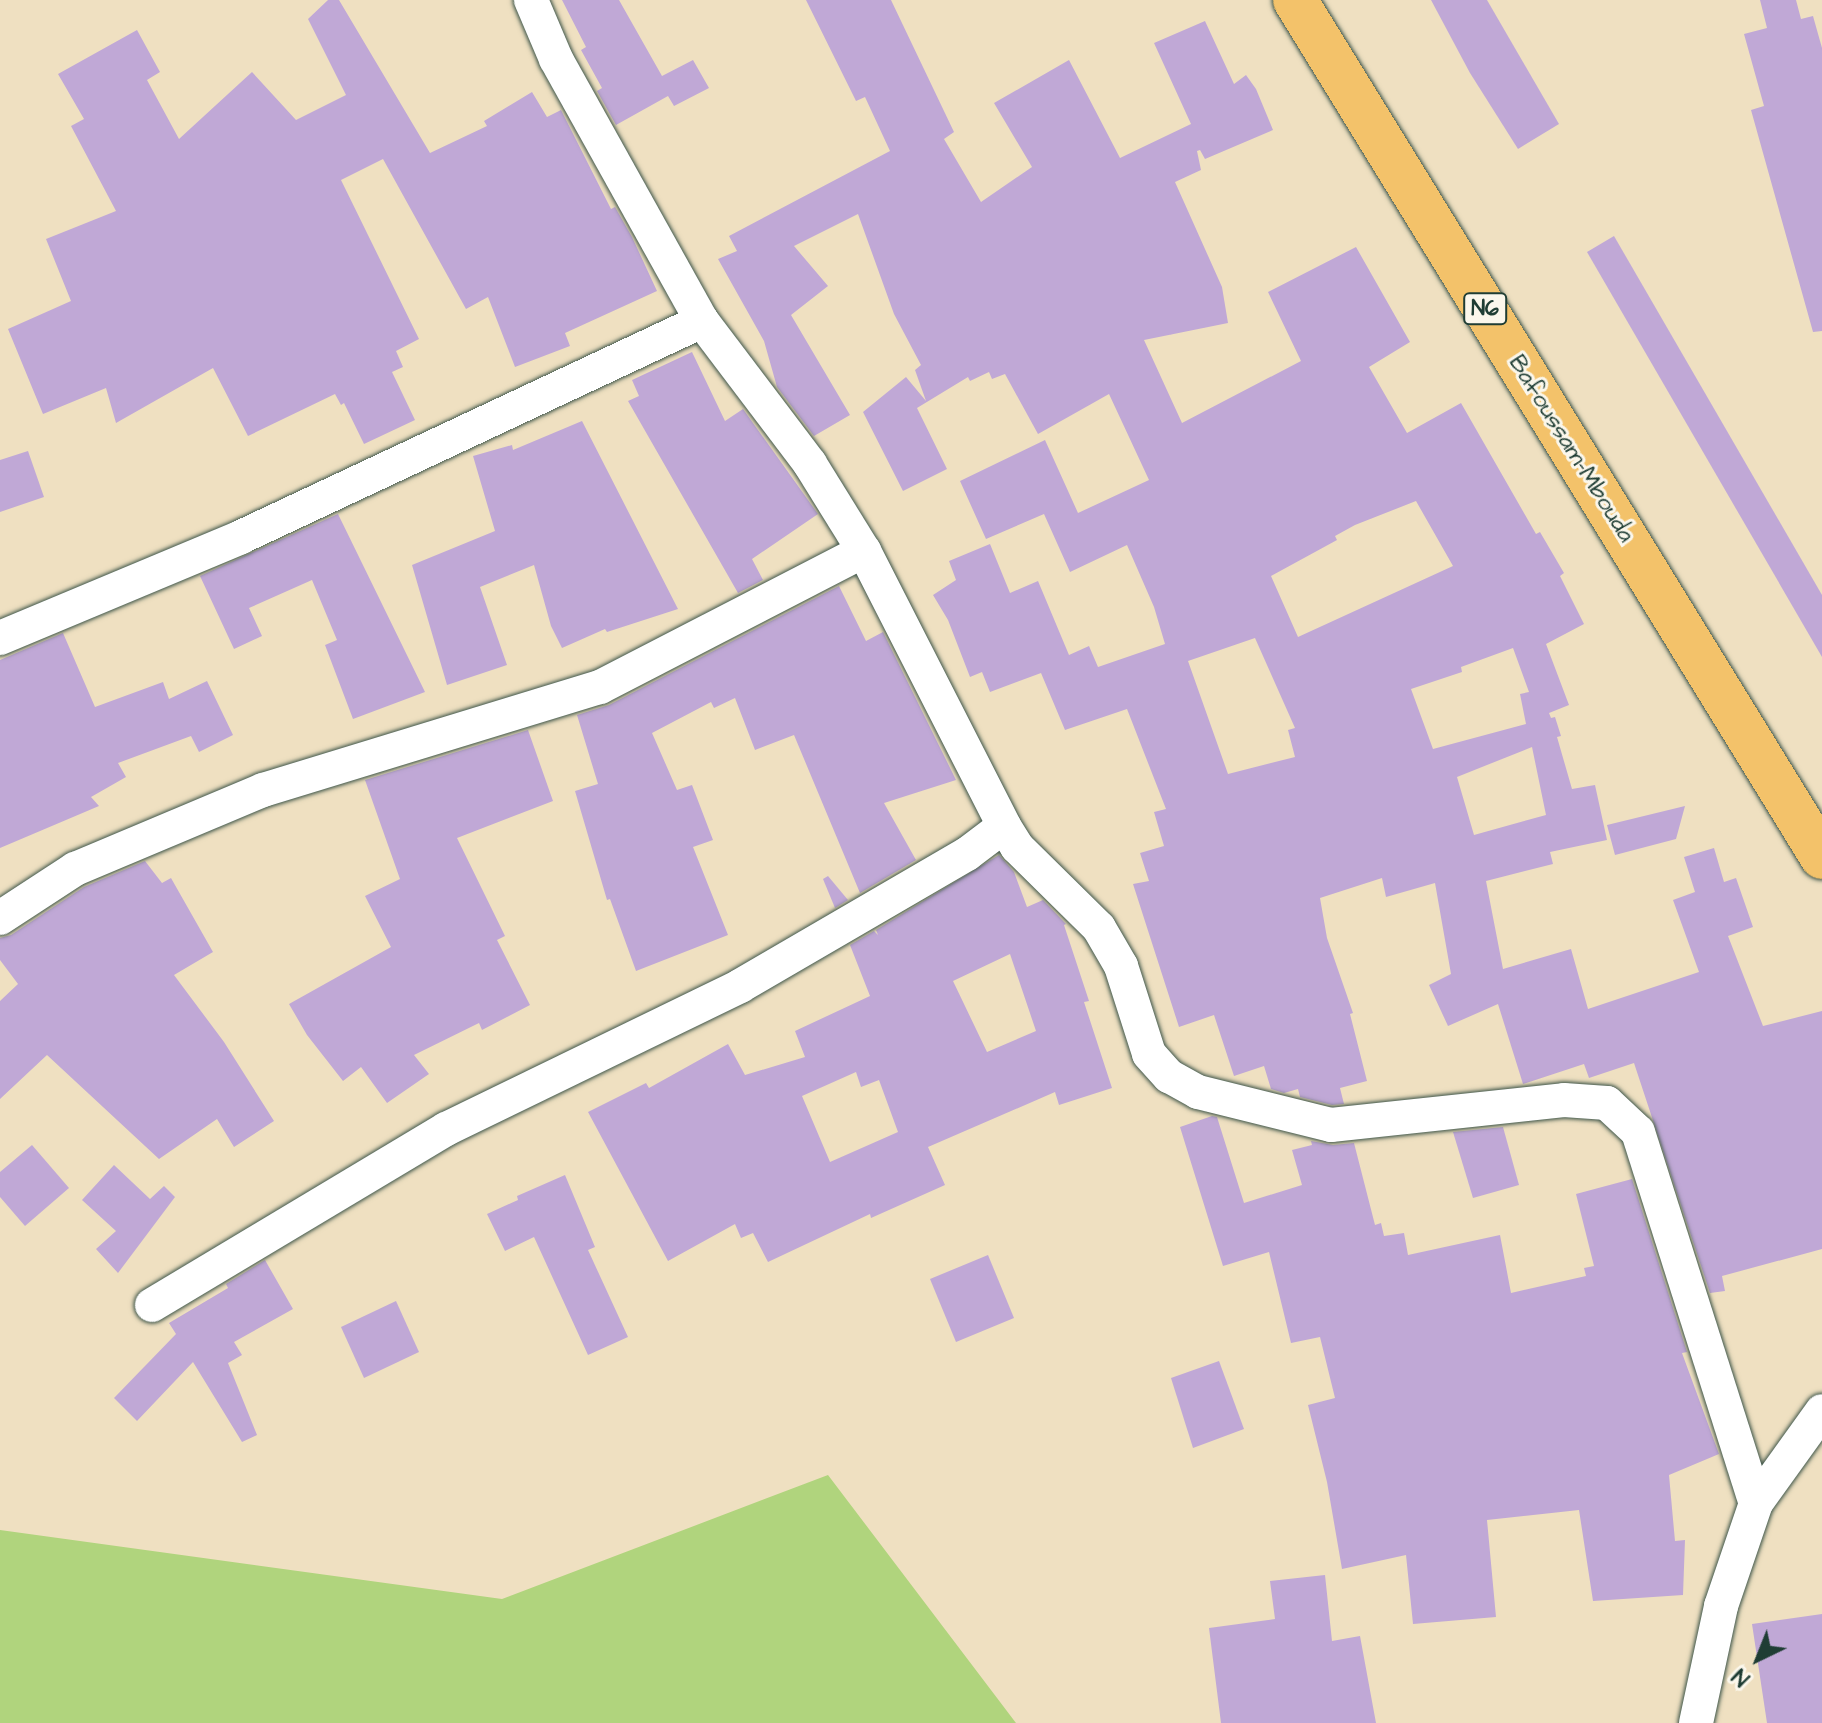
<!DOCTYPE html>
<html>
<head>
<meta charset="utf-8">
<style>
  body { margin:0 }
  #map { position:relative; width:1822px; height:1723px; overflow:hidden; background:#efe0c1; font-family:"Architects Daughter",sans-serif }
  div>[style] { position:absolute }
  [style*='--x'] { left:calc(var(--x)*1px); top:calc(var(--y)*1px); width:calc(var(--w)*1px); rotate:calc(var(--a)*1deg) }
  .green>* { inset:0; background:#b0d47d }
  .building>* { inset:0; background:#c0a8d6 }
  .roads { filter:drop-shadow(0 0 2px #3e5549) drop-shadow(0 0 2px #3e5549) }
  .minor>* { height:34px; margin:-17px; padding:0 17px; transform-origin:17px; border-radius:17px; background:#fff }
  .trunk>* { height:44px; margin:-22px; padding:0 22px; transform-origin:22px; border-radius:22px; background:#f3c26a }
  span { translate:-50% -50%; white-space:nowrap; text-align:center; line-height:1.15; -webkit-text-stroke:6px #fbf7ec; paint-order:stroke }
  .shield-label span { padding:2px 6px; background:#fbf7ec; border:2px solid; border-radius:6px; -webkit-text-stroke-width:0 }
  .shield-label { font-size:22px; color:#1f3d34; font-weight:700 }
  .street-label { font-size:24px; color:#1f3d34 }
  .north { position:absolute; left:1718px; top:1619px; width:80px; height:80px; -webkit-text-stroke:6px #fbf7ec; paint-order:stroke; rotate:223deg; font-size:22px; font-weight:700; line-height:32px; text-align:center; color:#1f3d34 }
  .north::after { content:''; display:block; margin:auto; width:28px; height:36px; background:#1f3d34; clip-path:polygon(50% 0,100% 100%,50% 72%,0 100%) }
</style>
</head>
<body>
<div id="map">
  <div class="green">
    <i style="clip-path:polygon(828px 1475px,1016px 1723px,0 1723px,0 1530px,502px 1599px)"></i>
  </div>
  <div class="building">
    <i style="clip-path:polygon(328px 0,339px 0,430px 153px,487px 126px,484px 121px,532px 92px,547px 117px,561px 110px,611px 209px,615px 207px,632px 237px,657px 291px,565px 333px,570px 346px,515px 367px,488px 297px,466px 309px,383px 159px,341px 180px,419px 339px,396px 351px,403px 367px,392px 372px,415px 420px,364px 444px,344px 403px,341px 405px,335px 394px,248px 436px,213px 368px,116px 423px,106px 388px,43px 414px,8px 329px,71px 301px,46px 239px,116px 211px,71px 126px,84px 119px,58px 74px,137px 30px,160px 72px,147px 80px,179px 139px,252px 72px,296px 120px,346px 95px,308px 19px)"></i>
    <i style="clip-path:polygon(562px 0,619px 0,662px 76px,693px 60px,709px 88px,674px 106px,668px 96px,616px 125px,597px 91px,602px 88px,581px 50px,586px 47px)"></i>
    <i style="clip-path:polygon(evenodd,806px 0,891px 0,954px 132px,944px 139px,981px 202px,1032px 167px,994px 103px,1069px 60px,1120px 158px,1191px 124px,1154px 43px,1205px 21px,1234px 84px,1246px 75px,1256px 89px,1273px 130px,1205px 159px,1200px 150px,1197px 151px,1201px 170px,1175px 182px,1222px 287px,1228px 323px,1144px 340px,1182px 423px,1301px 361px,1268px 292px,1356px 247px,1410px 342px,1369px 367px,1407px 433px,1461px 403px,1536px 534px,1540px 532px,1564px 573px,1560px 576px,1584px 624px,1546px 644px,1569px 705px,1549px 713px,1551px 718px,1555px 717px,1561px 736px,1557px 737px,1572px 789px,1595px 785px,1607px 840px,1550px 852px,1553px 864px,1486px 881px,1503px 969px,1571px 949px,1588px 1009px,1699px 972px,1673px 900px,1695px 892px,1684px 857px,1714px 848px,1724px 882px,1736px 878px,1753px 927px,1728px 936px,1763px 1026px,1822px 1011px,1822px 1249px,1722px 1276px,1725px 1291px,1710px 1293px,1634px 1063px,1589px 1078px,1584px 1064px,1523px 1084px,1498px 1004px,1448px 1026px,1429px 985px,1451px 974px,1435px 883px,1386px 897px,1382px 878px,1320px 898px,1327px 938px,1353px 1013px,1350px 1014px,1367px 1081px,1340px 1088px,1344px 1104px,1332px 1105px,1300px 1097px,1298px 1089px,1284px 1093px,1271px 1089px,1264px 1066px,1234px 1076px,1214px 1015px,1179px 1027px,1133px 884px,1149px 881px,1140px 853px,1164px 846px,1154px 812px,1166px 809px,1127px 709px,1065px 730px,1041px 673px,990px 692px,982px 672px,970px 677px,948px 620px,933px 595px,956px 580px,949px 561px,990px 544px,1010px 593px,1038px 581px,1069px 655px,1089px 646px,1098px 667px,1165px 644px,1154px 607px,1127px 545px,1070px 572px,1044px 514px,986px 539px,960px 481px,1045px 440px,1078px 513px,1149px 480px,1109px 394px,1038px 434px,1005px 374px,992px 379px,989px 372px,970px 381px,968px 377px,917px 408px,947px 469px,903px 491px,863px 412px,906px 377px,926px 401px,915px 370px,921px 365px,894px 314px,858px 214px,794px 246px,828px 286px,791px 315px,850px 415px,814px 436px,777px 387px,764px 341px,718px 259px,737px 251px,729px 236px,890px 151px,865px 97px,856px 101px,806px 0,1416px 501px,1453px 566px,1298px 637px,1271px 576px,1337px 540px,1335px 536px,1355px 525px,1416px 501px,806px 0,1255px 638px,1295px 728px,1288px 730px,1295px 757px,1228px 774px,1188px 661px,1255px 638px,806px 0,1513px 648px,1529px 692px,1520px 694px,1526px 724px,1433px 749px,1411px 689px,1462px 672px,1461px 667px,1513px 648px,806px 0,1532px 747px,1546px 815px,1474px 835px,1457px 777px,1532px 747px)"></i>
    <i style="clip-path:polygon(1431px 0,1487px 0,1559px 124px,1518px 149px,1470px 73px)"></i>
    <i style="clip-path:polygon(1760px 0,1796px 0,1801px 19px,1813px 16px,1822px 48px,1822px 331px,1813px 332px,1751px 110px,1764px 106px,1744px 34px,1767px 28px)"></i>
    <i style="clip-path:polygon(1614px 236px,1822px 595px,1822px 657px,1587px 252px)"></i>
    <i style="clip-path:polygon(692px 352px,725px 421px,743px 409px,818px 514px,752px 559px,763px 580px,738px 593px,628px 401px,639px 396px,632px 380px)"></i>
    <i style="clip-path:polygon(582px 421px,678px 609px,607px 632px,605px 629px,562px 648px,551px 626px,534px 565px,480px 587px,507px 665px,447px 685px,412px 565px,495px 531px,473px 456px,512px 445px,513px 450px)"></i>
    <i style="clip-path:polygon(28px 451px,44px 497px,0 512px,0 460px)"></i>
    <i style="clip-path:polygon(338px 514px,425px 692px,353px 719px,325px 645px,337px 640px,312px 580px,249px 608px,262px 636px,234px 649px,200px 576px)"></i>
    <i style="clip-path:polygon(839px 586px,866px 641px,883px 632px,956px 780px,884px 803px,916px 860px,860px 893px,794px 735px,755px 750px,735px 698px,714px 708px,711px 702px,652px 733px,677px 790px,692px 785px,713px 840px,693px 847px,728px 935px,636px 971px,610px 899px,607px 900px,575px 791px,598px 784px,577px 715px,609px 705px)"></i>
    <i style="clip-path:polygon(63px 633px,95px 707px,163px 682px,169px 699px,207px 681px,233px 735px,199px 752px,191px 736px,118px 763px,126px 777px,91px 797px,99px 806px,0 848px,0 660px)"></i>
    <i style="clip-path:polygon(528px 730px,553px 801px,457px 838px,505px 936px,497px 940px,530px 1005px,482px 1030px,479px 1023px,414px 1055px,429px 1074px,387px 1103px,361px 1067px,343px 1081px,307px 1035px,289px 1004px,391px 947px,365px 896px,400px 879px,365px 780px)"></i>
    <i style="clip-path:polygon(1685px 806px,1676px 839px,1615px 855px,1607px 825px)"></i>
    <i style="clip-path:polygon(evenodd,999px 855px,1014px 872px,1027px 907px,1043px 900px,1066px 924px,1064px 925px,1089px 1001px,1084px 1002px,1112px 1088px,1059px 1105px,1055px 1092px,928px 1147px,945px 1185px,871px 1218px,870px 1214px,768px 1262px,753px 1233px,741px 1238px,735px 1224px,668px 1261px,588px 1112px,646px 1083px,649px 1088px,728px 1044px,745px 1075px,805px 1057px,795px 1031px,870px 996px,850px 945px,874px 931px,878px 935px,876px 930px,999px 855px,1010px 954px,1036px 1031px,987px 1052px,953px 981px,1010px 954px,999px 855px,856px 1072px,861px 1087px,879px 1080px,898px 1132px,830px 1162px,802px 1096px,856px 1072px)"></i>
    <i style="clip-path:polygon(145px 861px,162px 883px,171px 878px,213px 952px,174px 975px,224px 1042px,274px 1121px,234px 1147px,217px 1119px,159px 1159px,47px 1055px,0 1099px,0 1001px,18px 984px,0 960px,0 938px,11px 935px,84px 887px)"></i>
    <i style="clip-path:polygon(828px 876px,848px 900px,835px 908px,823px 879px)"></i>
    <i style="clip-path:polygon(1212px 1116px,1217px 1117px,1244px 1203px,1302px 1185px,1292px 1150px,1312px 1145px,1311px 1141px,1333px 1145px,1354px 1143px,1375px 1225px,1381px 1223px,1384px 1236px,1404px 1233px,1408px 1255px,1500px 1235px,1511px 1293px,1586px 1276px,1584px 1268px,1594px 1266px,1576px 1194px,1632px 1179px,1687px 1352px,1682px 1353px,1719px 1454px,1669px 1475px,1675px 1541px,1685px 1540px,1683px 1595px,1593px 1601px,1579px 1510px,1487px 1520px,1496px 1617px,1413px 1624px,1406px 1555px,1342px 1569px,1327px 1482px,1308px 1405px,1335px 1398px,1320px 1337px,1291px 1343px,1269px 1252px,1223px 1266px,1180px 1127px)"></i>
    <i style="clip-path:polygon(1503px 1127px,1519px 1185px,1473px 1198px,1453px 1132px)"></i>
    <i style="clip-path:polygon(32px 1145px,69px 1188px,25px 1226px,0 1197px,0 1172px)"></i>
    <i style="clip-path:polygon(114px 1165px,150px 1199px,164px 1186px,175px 1197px,118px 1273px,96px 1249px,116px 1231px,82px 1200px)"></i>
    <i style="clip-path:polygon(565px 1175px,595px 1247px,588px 1250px,628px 1337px,588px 1355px,534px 1237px,505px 1251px,487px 1214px,518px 1200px,517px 1196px)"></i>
    <i style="clip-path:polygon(988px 1255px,1014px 1318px,956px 1342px,930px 1279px)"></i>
    <i style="clip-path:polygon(265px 1260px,293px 1309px,234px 1342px,242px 1355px,228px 1363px,257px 1435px,242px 1442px,193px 1362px,137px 1421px,114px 1398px,176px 1334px,169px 1323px,228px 1288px,226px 1284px)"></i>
    <i style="clip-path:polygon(396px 1301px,419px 1352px,364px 1378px,341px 1327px)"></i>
    <i style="clip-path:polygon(1219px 1361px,1244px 1429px,1193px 1448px,1171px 1378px)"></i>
    <i style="clip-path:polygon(1325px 1575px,1332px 1641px,1360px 1636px,1376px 1723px,1221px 1723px,1209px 1628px,1275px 1619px,1270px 1581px)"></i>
    <i style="clip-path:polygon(1822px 1614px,1822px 1723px,1767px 1723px,1752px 1624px)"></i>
  </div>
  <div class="roads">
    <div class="minor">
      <i style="--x:531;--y:0;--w:64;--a:67"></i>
      <i style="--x:556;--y:59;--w:300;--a:60.9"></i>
      <i style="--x:702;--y:321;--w:179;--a:52.9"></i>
      <i style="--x:810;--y:464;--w:102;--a:58.2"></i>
      <i style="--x:864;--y:551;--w:309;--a:63"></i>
      <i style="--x:1004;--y:826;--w:25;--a:58"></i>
      <i style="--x:1017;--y:847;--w:115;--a:44.6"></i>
      <i style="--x:1099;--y:928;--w:44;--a:59.9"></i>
      <i style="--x:1121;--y:966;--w:92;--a:72.3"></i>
      <i style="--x:1149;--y:1054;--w:30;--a:48"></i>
      <i style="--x:1169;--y:1076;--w:33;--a:29"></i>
      <i style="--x:1198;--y:1092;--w:137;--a:13.9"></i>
      <i style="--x:1331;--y:1125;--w:234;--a:-6.1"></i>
      <i style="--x:1564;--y:1100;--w:43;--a:4"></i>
      <i style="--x:1607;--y:1103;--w:42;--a:43.1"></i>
      <i style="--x:1638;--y:1132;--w:389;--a:72.4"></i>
      <i style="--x:0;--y:638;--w:261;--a:-22.7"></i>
      <i style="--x:241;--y:537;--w:509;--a:-25.11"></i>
      <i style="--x:0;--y:918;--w:90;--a:-33.2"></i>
      <i style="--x:75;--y:869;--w:204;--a:-22.8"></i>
      <i style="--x:263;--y:790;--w:352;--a:-17"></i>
      <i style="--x:600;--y:687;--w:297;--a:-27.3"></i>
      <i style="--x:152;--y:1305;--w:343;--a:-30.9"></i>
      <i style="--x:446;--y:1129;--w:327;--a:-25.9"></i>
      <i style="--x:740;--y:986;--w:263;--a:-30.2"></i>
      <i style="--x:967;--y:854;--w:46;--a:-37.1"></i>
      <i style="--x:1696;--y:1723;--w:120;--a:-77.9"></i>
      <i style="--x:1721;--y:1606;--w:109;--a:-71.2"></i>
      <i style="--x:1756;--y:1503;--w:113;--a:-54.3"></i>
    </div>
    <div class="trunk">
      <i style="--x:1295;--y:0;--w:1006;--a:58.41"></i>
    </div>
  </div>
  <div class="shield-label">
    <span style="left:1485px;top:309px">N6</span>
  </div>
  <div class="street-label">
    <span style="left:1571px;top:449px;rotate:58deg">Bafoussam-Mbouda</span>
  </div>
  <div class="north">N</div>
</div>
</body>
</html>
